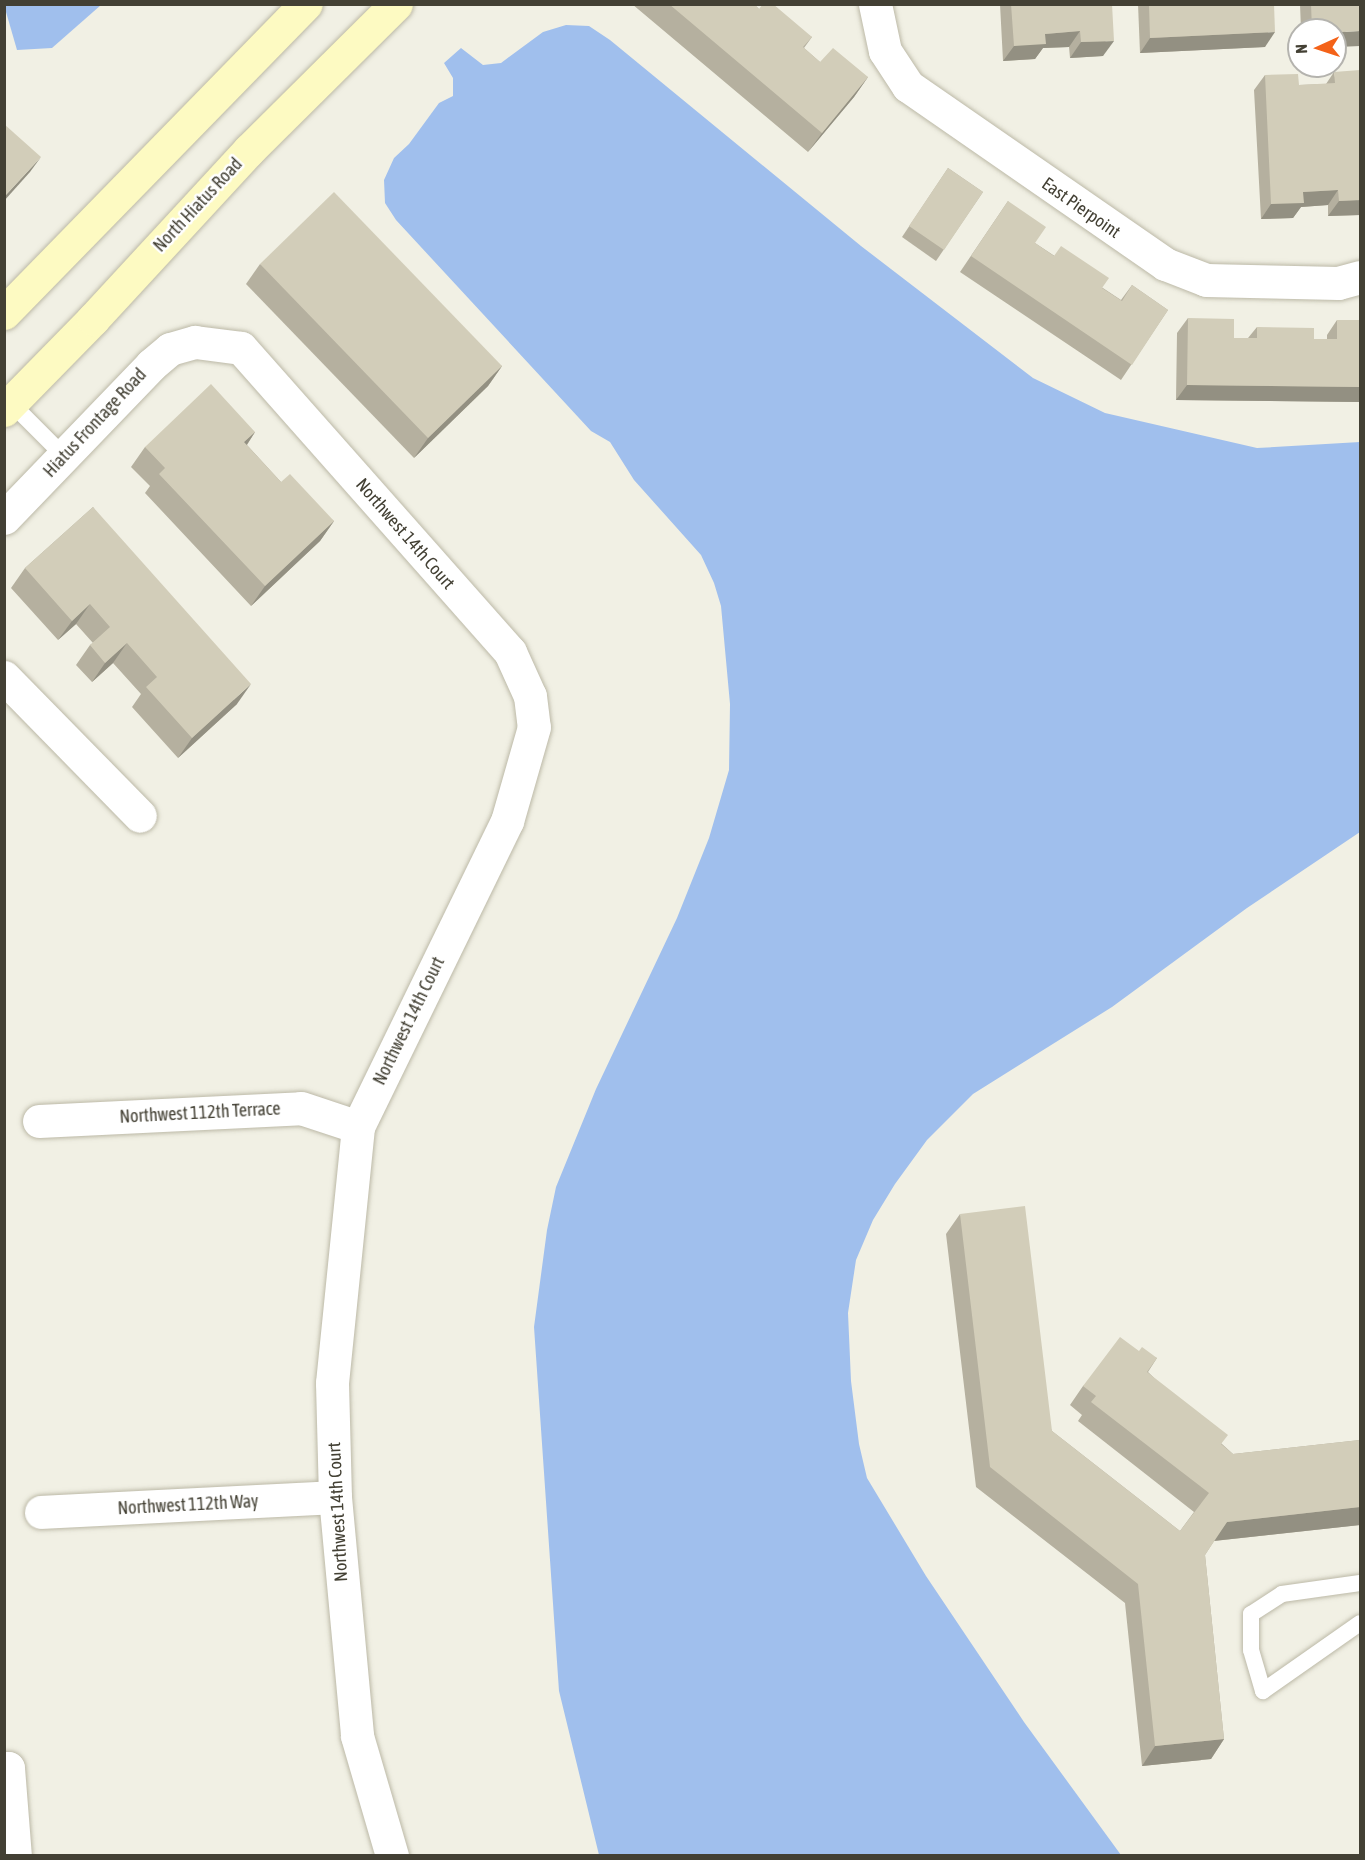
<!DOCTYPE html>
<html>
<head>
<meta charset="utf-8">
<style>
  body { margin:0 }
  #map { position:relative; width:1365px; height:1860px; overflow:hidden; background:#f1f0e4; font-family:"Asap Condensed",sans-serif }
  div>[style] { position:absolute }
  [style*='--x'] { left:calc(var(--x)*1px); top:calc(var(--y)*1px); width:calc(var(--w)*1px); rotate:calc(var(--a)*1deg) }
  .water>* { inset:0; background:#a0bfed }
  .roads { filter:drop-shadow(0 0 2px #bcb9a7) drop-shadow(0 0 2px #bcb9a7) }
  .service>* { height:16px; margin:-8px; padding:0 8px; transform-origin:8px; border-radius:8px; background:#fff }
  .minor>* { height:33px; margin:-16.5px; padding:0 16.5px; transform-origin:16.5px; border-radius:16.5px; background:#fff }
  .secondary>* { height:33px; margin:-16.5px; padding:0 16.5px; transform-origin:16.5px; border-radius:16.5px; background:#fdfac2 }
  .wall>* { inset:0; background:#b5b09f }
  .shaded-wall>* { inset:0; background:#939082 }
  .building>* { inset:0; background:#d2cdb9 }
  span { translate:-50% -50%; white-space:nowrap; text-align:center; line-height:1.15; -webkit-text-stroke:5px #fff; paint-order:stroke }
  .street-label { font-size:18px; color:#434034 }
  .frame { position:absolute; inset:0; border:6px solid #434034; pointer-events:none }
  .north { position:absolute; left:1287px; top:18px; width:60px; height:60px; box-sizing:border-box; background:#fff; border:2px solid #b4b3ae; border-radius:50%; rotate:267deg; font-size:16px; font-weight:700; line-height:24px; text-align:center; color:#434034 }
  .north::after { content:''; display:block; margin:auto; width:21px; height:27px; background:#f46218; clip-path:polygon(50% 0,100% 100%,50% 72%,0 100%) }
</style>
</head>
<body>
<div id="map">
  <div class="water">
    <i style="clip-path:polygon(4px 5px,5px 4px,101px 5px,52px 48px,17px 50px)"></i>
    <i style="clip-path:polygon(566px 25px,589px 26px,610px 40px,861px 246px,1033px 378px,1105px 413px,1257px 448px,1360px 442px,1360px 832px,1247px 908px,1112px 1007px,973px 1094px,927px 1140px,895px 1184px,873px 1220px,856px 1260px,848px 1313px,851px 1381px,859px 1444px,867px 1478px,926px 1576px,1024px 1722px,1121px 1855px,599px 1855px,559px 1691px,534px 1327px,547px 1230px,556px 1187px,596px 1089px,677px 918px,709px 838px,729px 770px,730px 704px,721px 606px,714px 583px,701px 555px,634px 480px,610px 442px,591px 431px,396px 220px,385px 203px,384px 180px,394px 158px,409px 144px,439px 103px,453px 96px,453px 78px,444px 63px,461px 48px,483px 65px,501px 63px,543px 32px)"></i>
  </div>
  <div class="roads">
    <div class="service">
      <i style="--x:11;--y:403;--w:75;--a:45"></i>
      <i style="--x:1360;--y:1583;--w:79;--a:172"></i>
      <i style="--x:1282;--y:1594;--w:37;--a:147"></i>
      <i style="--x:1251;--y:1614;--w:36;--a:90"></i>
      <i style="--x:1251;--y:1650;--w:43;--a:73.7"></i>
      <i style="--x:1263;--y:1691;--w:118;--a:-35"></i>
    </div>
    <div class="minor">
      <i style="--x:875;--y:4;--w:48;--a:78"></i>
      <i style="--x:885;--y:51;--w:42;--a:56.7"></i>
      <i style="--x:908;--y:86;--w:313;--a:34.7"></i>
      <i style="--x:1165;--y:264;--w:44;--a:21.3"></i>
      <i style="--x:1206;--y:280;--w:132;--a:1.3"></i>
      <i style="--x:1338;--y:283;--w:23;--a:-15"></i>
      <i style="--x:4;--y:518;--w:212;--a:-46.1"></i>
      <i style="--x:151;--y:365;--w:25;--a:-40"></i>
      <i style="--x:170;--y:349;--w:26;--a:-16"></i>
      <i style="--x:195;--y:342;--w:46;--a:7.4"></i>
      <i style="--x:241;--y:348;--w:406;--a:48.5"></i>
      <i style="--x:510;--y:652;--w:48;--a:65.6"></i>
      <i style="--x:530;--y:696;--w:31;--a:83"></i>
      <i style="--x:534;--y:727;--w:98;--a:106"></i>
      <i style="--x:507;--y:821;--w:340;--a:116"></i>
      <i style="--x:358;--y:1127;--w:257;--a:95.8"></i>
      <i style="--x:332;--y:1383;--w:114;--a:88.5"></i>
      <i style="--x:335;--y:1497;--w:240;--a:84.7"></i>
      <i style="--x:357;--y:1736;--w:125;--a:73.7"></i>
      <i style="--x:4;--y:677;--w:194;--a:45.6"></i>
      <i style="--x:39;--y:1121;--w:262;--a:-2.8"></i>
      <i style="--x:301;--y:1108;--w:60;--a:18.4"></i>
      <i style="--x:41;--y:1512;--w:294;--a:-2.9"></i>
      <i style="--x:4;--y:1768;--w:4;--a:0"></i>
      <i style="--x:8;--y:1768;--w:88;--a:85.5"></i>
    </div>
    <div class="secondary">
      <i style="--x:4;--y:313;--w:432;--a:-45.7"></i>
      <i style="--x:4;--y:410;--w:127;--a:-45.6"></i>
      <i style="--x:93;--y:319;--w:230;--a:-47.3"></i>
      <i style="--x:249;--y:150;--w:207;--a:-44.8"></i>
    </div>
  </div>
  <div class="wall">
    <i style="clip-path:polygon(632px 4px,754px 4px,759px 9px,812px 37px,804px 48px,820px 62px,868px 77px,854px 97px,808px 152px)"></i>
    <i style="clip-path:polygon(1000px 4px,1112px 4px,1103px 56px,1070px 58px,1069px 47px,1043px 48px,1035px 59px,1003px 61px)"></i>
    <i style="clip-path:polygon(1138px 4px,1274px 4px,1265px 47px,1140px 53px)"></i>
    <i style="clip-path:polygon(1300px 4px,1360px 4px,1335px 51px,1335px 30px,1301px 30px)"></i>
    <i style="clip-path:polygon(1334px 72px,1360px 215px,1328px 216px,1328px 205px,1301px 207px,1293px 218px,1261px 219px,1254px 90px,1265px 75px,1299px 85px,1326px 84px)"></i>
    <i style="clip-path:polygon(948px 168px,983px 192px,936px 261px,902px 237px)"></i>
    <i style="clip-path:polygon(1008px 201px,1035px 243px,1121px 300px,1132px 285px,1168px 310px,1121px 380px,960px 272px)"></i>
    <i style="clip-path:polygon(260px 264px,502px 366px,488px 386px,414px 458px,246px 284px)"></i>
    <i style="clip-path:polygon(1188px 318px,1234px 338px,1248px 338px,1257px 327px,1314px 339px,1327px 339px,1327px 335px,1337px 320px,1360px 320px,1360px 402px,1176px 400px,1177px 333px)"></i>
    <i style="clip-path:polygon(255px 432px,247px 445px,281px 482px,334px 521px,320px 541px,251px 606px,145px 493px,150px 486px,131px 467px,145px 447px)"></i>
    <i style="clip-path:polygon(93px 507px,237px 704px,178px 758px,132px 707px,141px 694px,113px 663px,92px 682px,76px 665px,90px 645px,93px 643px,76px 624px,58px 640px,11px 588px,25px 568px)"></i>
    <i style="clip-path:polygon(960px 1214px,1052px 1431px,1180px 1531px,1194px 1512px,1078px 1421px,1082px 1415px,1070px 1405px,1083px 1386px,1139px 1351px,1157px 1358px,1148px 1372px,1222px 1444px,1233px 1454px,1360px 1440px,1360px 1525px,1214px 1541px,1205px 1555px,1224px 1739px,1211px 1759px,1142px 1766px,1125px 1603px,976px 1487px,946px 1234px)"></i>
  </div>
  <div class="shaded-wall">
    <i style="clip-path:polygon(1080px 31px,1069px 47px,1043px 48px,1035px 59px,1003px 61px,1014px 46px,1045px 34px)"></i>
    <i style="clip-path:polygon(1360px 31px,1360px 46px,1338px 47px,1335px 51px,1335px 40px,1341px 32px)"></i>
    <i style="clip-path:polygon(1275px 32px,1265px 47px,1140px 53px,1150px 38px)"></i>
    <i style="clip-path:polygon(1114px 41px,1103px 56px,1070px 58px,1081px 42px)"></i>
    <i style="clip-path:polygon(868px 77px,854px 97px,808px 152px,822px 133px)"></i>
    <i style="clip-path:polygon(41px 157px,30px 172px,4px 201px,4px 197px)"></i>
    <i style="clip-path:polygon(1338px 190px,1328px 205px,1301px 207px,1293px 218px,1261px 219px,1271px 204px,1303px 192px)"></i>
    <i style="clip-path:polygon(1360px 200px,1360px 215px,1328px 216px,1339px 201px)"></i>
    <i style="clip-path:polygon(502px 366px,488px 386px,414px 458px,428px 438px)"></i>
    <i style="clip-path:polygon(1187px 385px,1360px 387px,1360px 402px,1176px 400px)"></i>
    <i style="clip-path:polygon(255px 432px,242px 452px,244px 442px)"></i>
    <i style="clip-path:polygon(334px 521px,320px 541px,251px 606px,265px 586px)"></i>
    <i style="clip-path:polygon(90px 604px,76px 624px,58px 640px,72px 621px)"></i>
    <i style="clip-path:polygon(127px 643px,113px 663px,92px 682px,105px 663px)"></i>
    <i style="clip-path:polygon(251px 684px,237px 704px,178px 758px,192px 738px)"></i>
    <i style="clip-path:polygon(1360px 1507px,1360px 1525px,1213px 1541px,1227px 1522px)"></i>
    <i style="clip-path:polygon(1224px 1739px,1211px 1759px,1142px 1766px,1155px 1746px)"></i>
  </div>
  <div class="building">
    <i style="clip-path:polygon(669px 4px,754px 4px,759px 9px,763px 4px,773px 4px,812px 37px,803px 47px,820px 62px,833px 48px,868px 77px,822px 133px)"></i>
    <i style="clip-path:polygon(1011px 4px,1112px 4px,1114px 41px,1081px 42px,1080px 31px,1045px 34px,1046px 44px,1014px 46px)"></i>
    <i style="clip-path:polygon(1149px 4px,1274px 4px,1275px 32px,1150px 38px)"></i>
    <i style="clip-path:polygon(1311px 4px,1360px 4px,1360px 31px,1341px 32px,1341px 42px,1335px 42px,1335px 30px,1312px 30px)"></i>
    <i style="clip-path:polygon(1360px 70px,1360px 200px,1339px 201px,1338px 190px,1303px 192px,1304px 203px,1271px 204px,1265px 75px,1298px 74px,1299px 85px,1335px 83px,1334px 72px)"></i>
    <i style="clip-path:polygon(4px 124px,41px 157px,4px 197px)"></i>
    <i style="clip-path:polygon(948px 168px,983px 192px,944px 250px,909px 226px)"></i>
    <i style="clip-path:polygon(334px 192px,502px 366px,428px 438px,260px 264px)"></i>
    <i style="clip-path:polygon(1008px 201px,1046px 227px,1035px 243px,1054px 256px,1061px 246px,1109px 278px,1102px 288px,1122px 301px,1132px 285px,1168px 310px,1132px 365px,971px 256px)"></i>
    <i style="clip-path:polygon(1188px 318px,1234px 319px,1234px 338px,1257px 338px,1257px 327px,1314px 328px,1314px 339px,1337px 339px,1337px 320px,1360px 320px,1360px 387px,1187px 385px)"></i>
    <i style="clip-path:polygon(211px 384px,255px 432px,244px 442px,281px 482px,290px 474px,334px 521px,265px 586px,159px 474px,165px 468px,145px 447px)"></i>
    <i style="clip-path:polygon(93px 507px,251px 684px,192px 738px,146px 687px,157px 677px,127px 643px,105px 663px,90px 645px,110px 627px,90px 604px,72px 621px,25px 568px)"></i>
    <i style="clip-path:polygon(1025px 1206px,1052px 1431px,1180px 1531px,1209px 1493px,1091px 1402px,1096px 1396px,1083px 1386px,1120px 1337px,1139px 1351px,1142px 1347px,1157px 1358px,1147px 1372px,1228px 1435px,1221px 1444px,1233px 1454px,1360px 1440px,1360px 1507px,1227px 1522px,1205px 1555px,1224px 1739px,1155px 1746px,1138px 1584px,990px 1467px,960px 1214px)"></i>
  </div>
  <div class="street-label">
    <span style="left:198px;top:205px;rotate:-47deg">North Hiatus Road</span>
    <span style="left:1081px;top:208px;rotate:35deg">East Pierpoint</span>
    <span style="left:95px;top:423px;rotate:-47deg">Hiatus Frontage Road</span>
    <span style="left:405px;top:534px;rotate:49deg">Northwest 14th Court</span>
    <span style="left:409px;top:1021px;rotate:-64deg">Northwest 14th Court</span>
    <span style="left:200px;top:1113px;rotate:-3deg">Northwest 112th Terrace</span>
    <span style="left:188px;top:1505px;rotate:-3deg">Northwest 112th Way</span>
    <span style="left:338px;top:1512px;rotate:-93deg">Northwest 14th Court</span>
  </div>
  <div class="frame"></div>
  <div class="north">N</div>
</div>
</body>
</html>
